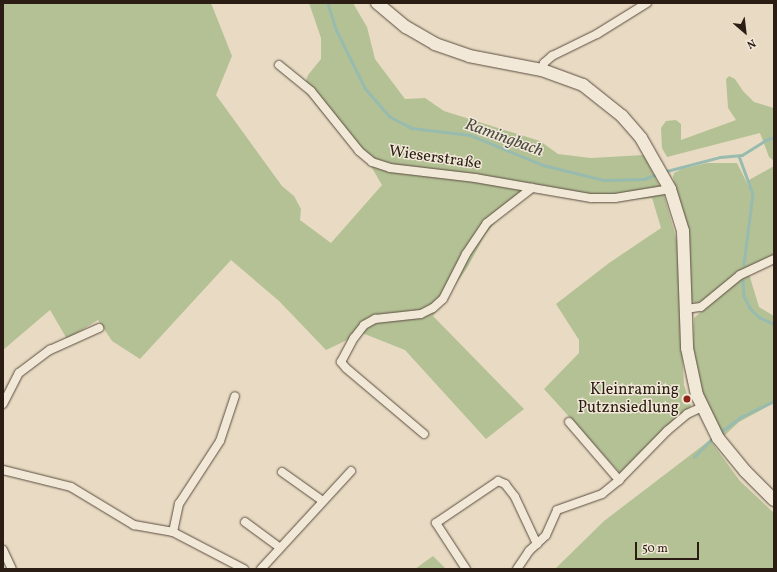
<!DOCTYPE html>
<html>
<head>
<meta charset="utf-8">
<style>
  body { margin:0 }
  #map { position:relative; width:777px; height:572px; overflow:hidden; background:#e9dbc3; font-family:Vollkorn,serif }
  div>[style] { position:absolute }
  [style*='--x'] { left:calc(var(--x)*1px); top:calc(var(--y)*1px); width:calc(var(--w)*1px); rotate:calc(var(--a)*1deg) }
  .green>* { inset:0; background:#b4c195 }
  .stream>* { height:2.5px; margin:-1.25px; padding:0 1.25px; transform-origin:1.25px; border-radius:1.25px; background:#98bbaf }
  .roads { filter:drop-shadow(0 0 1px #5a4c3f) drop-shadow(0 0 1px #5a4c3f) }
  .street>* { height:8px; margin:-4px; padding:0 4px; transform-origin:4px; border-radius:4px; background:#f1e8d8 }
  .secondary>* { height:12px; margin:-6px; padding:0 6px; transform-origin:6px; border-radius:6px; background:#f1e8d8 }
  .dots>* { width:11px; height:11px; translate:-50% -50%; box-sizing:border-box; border:2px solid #f1e8d8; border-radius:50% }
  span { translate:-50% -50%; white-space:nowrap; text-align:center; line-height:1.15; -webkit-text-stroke:3px #f1e8d8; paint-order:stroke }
  .street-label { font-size:16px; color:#2b1d13 }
  .poi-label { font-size:16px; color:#2b1d13 }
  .right { translate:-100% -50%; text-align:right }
  .water-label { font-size:17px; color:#4c4c42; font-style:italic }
  .frame { position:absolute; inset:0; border:4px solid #2b1d13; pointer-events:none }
  .north { position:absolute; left:725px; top:12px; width:40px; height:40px; -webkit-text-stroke:3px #f1e8d8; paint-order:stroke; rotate:152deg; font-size:11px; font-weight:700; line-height:16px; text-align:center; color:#2b1d13 }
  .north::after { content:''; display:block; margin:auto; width:14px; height:18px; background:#2b1d13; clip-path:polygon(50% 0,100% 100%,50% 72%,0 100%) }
  .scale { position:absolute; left:635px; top:542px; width:64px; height:18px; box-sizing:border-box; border:2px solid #2b1d13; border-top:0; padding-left:5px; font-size:12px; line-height:14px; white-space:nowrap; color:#2b1d13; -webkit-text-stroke:3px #f1e8d8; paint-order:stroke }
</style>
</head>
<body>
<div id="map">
  <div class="green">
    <i style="clip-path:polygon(3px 3px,211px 3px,232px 56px,216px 95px,282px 186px,294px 196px,301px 209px,300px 220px,331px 243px,382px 185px,372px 168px,349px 145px,303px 89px,308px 75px,321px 59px,321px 38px,309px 3px,353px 3px,367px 27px,375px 59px,405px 99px,425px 98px,444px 111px,540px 141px,558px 154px,591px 158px,644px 155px,664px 195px,677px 241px,684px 385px,691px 406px,623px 472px,619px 472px,544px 389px,579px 353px,579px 340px,556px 304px,609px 263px,661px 228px,652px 198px,627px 200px,532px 191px,501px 215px,485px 235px,467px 268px,433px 316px,524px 409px,486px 439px,405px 350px,362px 333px,326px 350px,279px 301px,231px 260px,140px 359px,112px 341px,98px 320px,67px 339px,50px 310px,3px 350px)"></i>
    <i style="clip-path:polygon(729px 76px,735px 79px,743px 91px,754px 102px,774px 108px,774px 161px,769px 157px,760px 133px,667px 157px,662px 148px,661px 128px,666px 121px,676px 120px,681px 124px,681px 140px,736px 120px,728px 108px,726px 79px)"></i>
    <i style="clip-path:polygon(707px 163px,737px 163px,749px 187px,749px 180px,774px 166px,774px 257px,739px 272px,705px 300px,696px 303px,690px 301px,688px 241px,673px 177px,674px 173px,682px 169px)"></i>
    <i style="clip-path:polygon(749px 274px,759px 307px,774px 316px,774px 403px,739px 422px,723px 437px,704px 400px,693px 356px,694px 318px,738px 279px)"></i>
    <i style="clip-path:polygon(710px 440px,740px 481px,774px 513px,774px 569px,555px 569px,604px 521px)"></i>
    <i style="clip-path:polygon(433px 556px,446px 569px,415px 569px)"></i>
  </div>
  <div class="stream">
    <i style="--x:328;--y:3;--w:27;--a:73"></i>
    <i style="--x:336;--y:29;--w:66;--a:63.8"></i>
    <i style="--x:365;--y:88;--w:37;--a:49"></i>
    <i style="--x:389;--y:116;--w:26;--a:28"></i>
    <i style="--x:412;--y:128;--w:58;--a:6.9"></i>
    <i style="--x:470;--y:135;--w:79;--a:22.3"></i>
    <i style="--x:543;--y:165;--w:63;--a:13.8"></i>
    <i style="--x:604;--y:180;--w:40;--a:-1.4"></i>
    <i style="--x:644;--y:179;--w:14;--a:-21"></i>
    <i style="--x:739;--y:156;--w:40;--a:69.8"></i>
    <i style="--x:753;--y:194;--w:71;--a:97.3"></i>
    <i style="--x:663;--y:172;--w:59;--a:-14.7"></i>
    <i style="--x:720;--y:157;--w:22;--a:-5"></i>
    <i style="--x:742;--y:155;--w:28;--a:-32"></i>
    <i style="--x:766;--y:140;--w:9;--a:-21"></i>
    <i style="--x:743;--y:281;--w:15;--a:86"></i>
    <i style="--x:744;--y:296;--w:13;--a:63"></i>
    <i style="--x:750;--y:308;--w:13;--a:45"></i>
    <i style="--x:759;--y:317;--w:17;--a:25"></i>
    <i style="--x:719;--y:433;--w:27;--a:-36"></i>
    <i style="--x:741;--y:417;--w:37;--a:-26"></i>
    <i style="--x:694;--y:457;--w:28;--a:-46"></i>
  </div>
  <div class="roads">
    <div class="street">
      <i style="--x:279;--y:65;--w:41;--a:39.1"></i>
      <i style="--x:311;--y:91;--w:77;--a:51.3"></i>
      <i style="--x:359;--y:151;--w:17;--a:40"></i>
      <i style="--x:372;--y:162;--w:19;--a:18"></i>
      <i style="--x:390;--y:168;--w:86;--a:6.7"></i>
      <i style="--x:475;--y:178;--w:118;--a:9.8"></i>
      <i style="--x:591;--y:198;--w:24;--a:0"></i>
      <i style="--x:615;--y:198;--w:56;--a:-9.3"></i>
      <i style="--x:542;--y:70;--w:7;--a:-74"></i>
      <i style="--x:544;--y:63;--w:11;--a:-41"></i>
      <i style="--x:552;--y:56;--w:50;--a:-26.1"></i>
      <i style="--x:597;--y:34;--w:59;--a:-31.8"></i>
      <i style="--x:686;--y:309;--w:15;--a:-8"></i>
      <i style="--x:701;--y:307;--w:50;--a:-39.4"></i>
      <i style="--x:740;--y:275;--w:38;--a:-25"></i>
      <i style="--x:3;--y:404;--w:35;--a:-63"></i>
      <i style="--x:19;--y:373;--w:39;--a:-37"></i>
      <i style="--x:50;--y:350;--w:54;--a:-24.2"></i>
      <i style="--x:569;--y:422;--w:77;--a:49.2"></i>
      <i style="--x:424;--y:434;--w:102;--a:-139.8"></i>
      <i style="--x:346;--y:368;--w:8;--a:-130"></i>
      <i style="--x:341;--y:362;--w:27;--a:-62"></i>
      <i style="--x:354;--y:338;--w:16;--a:-52"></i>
      <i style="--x:364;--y:325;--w:13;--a:-29"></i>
      <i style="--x:375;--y:319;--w:46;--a:-6.2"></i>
      <i style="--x:421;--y:314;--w:13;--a:-27"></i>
      <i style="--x:433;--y:308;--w:13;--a:-42"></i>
      <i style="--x:443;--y:299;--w:51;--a:-62.9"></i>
      <i style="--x:466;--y:254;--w:37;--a:-56"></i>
      <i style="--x:487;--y:223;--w:57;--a:-37.9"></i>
      <i style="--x:3;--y:470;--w:70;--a:14"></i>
      <i style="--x:71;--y:487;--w:74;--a:31.1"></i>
      <i style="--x:134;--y:525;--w:40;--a:10"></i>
      <i style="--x:173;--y:532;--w:80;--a:27.5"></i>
      <i style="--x:282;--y:472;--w:50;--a:35.3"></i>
      <i style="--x:245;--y:522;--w:42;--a:36.3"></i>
      <i style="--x:173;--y:532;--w:29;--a:-78"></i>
      <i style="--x:179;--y:504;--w:75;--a:-56.9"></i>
      <i style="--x:220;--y:441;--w:47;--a:-71.6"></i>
      <i style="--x:3;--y:550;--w:21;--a:65"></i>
      <i style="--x:261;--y:569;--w:133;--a:-47.4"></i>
      <i style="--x:466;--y:569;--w:55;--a:-123.1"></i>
      <i style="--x:436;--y:523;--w:75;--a:-34.1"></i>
      <i style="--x:498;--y:481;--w:8;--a:23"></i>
      <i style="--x:505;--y:484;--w:16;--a:52"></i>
      <i style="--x:515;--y:497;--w:52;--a:64.9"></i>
      <i style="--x:517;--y:569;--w:22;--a:-56"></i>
      <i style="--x:529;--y:551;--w:23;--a:-43"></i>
      <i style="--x:546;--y:535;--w:27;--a:-66"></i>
      <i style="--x:557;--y:510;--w:48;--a:-19.6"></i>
      <i style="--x:602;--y:494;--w:22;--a:-39"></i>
      <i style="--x:619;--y:480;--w:69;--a:-45.6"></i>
      <i style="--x:667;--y:431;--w:26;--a:-40"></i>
      <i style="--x:687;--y:414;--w:17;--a:-25"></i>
    </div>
    <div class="secondary">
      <i style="--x:377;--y:3;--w:38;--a:40"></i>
      <i style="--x:406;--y:27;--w:34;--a:30"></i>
      <i style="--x:435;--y:44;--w:36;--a:19"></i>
      <i style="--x:469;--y:56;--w:74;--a:10.9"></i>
      <i style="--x:542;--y:70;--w:44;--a:20.1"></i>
      <i style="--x:583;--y:85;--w:50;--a:38.5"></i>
      <i style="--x:622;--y:116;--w:29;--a:49"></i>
      <i style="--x:641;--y:138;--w:59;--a:60.4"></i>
      <i style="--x:670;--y:189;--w:44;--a:72.8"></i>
      <i style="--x:683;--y:231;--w:117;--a:88"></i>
      <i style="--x:687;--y:348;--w:48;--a:78"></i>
      <i style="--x:697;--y:395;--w:48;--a:64"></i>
      <i style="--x:718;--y:438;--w:43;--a:50.7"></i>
      <i style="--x:745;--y:471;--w:41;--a:45"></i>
    </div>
  </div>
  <div class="dots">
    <i style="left:687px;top:399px;background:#8f2418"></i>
  </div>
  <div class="street-label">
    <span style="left:435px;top:158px;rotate:8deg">Wieserstraße</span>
  </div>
  <div class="poi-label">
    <span class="right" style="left:679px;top:399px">Kleinraming<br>Putznsiedlung</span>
  </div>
  <div class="water-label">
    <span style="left:504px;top:138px;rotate:20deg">Ramingbach</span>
  </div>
  <div class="frame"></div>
  <div class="north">N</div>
  <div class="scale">50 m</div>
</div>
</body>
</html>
